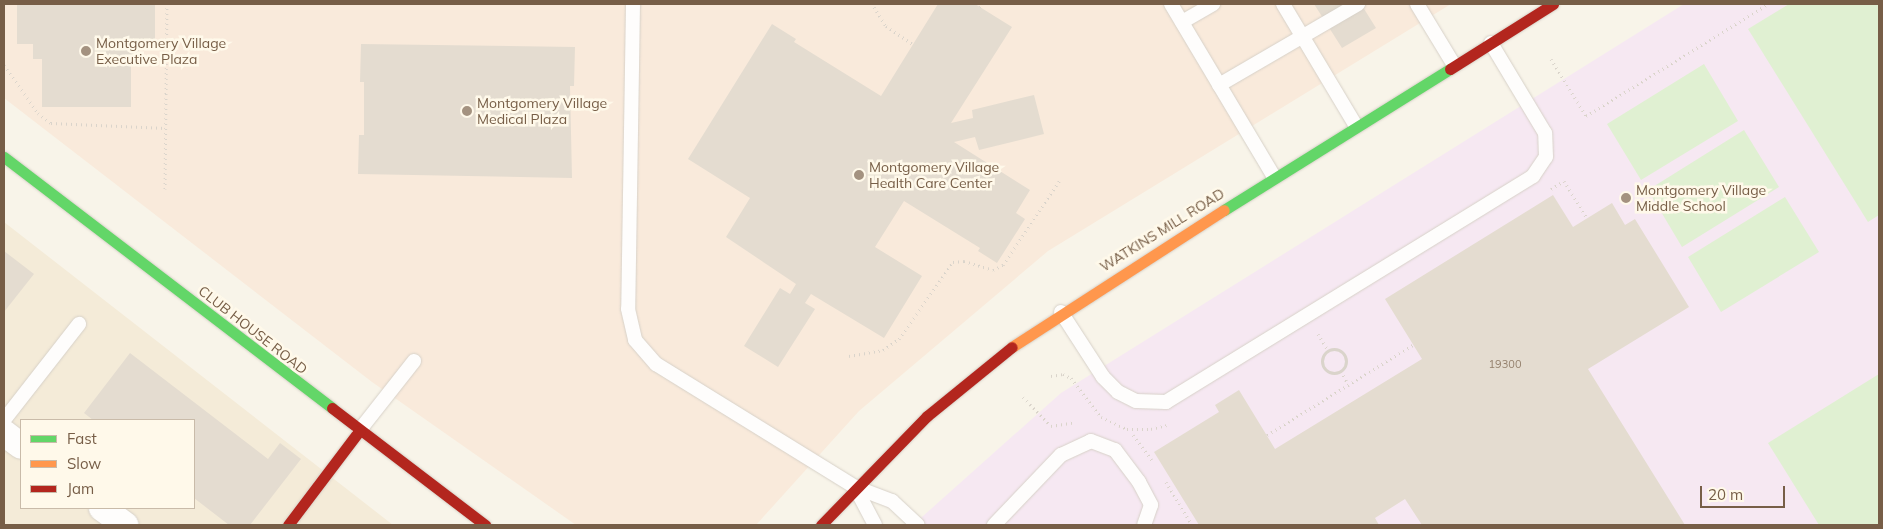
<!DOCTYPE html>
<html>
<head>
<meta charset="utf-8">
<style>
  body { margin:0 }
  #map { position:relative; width:1883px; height:529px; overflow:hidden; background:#f8f4e9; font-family:Mulish,sans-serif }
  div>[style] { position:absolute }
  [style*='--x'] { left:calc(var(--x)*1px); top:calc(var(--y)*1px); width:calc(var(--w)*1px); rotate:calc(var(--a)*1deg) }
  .residential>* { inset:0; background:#f4ebd8 }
  .commercial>* { inset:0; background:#f9eadb }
  .education>* { inset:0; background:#f6e8f2 }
  .green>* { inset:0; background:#e0f0d2 }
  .building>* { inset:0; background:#e4dcd0 }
  .path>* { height:3px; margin-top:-1.5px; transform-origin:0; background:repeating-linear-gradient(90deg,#dad4cb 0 1px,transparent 0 5px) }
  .path>.ring { margin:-1.5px; padding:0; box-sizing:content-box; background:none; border:3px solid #dad4cb; border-radius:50% }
  .roads { filter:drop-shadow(0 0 1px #d7d1c8) drop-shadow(0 0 1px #d7d1c8) }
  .lane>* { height:14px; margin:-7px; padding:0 7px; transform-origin:7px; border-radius:7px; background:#fefdfc }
  .street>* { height:26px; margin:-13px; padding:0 13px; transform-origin:13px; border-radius:13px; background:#fefdfc }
  .fast>* { height:11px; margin:-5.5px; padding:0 5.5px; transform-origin:5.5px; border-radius:5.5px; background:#63d668 }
  .slow>* { height:11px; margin:-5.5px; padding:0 5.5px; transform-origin:5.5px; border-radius:5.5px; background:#ff974d }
  .jam>* { height:11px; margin:-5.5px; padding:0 5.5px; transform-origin:5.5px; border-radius:5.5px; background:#b3261e }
  .dots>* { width:14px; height:14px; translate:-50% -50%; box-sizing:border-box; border:2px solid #fff9ea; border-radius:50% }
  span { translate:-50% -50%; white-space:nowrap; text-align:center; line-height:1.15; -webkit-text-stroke:5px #fff9ea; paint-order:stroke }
  .number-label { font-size:11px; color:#94806c }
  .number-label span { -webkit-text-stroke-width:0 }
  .poi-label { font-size:14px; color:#775e47 }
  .left { translate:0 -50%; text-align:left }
  .street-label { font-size:14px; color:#775e47 }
  .frame { position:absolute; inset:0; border:5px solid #775e47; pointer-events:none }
  .legend { position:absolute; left:20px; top:419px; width:175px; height:90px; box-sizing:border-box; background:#fff9ea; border:1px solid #c9bba9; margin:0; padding:6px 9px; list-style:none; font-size:15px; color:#775e47 }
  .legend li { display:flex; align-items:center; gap:10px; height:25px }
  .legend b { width:25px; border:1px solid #c9bba9 }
  .scale { position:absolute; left:1700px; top:486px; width:85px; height:22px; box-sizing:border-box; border:2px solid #775e47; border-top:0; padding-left:6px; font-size:15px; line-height:18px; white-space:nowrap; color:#775e47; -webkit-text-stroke:4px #fff9ea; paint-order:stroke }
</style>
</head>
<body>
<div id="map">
  <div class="residential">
    <i style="clip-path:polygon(evenodd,4px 222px,393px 525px,4px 525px,4px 222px,21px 420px,194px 420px,194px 508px,21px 508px,21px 420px)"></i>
  </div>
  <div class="commercial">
    <i style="clip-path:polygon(4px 4px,1451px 4px,1048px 251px,859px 411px,756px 525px,576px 525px,372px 382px,4px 98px)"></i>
  </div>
  <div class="education">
    <i style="clip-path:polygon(1684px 4px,1879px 4px,1879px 525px,913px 525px,1061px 393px)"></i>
  </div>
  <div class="green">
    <i style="clip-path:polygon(1789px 4px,1879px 4px,1879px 215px,1868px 222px,1748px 29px)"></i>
    <i style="clip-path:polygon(1704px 64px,1738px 121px,1641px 180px,1607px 124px)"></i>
    <i style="clip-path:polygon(1744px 130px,1779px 187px,1682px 247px,1648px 190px)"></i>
    <i style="clip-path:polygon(1785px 197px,1819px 252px,1721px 312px,1688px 257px)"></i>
    <i style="clip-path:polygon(1879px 374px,1879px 525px,1819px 525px,1768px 443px)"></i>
  </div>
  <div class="building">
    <i style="clip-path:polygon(17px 4px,155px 4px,155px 42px,139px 42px,139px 58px,131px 58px,131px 107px,42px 107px,42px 59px,33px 59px,33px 44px,17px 44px)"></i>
    <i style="clip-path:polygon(938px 4px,975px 4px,1012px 27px,951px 123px,973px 118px,972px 110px,1034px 95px,1044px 134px,979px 150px,975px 137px,954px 142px,1030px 190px,1016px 213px,1025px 219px,997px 263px,978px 251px,980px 248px,904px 201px,875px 247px,922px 276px,884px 338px,811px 294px,805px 303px,815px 309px,778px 367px,744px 346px,780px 288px,790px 294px,796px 284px,726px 237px,750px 198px,688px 159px,772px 24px,796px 39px,794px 42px,881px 96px)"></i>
    <i style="clip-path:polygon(1314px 4px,1361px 4px,1376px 28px,1342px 48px)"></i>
    <i style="clip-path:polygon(361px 44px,575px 47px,574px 86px,570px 86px,572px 178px,358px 174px,359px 135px,364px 135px,364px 82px,360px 82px)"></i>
    <i style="clip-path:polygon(1553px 195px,1573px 227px,1612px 203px,1625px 225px,1635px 219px,1689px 307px,1588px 369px,1685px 525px,1422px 525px,1405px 499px,1375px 518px,1379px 525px,1199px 525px,1154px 452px,1219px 412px,1215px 405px,1239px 390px,1275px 449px,1422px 359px,1385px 299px)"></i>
    <i style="clip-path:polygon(4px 251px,34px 274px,4px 312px)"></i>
    <i style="clip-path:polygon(130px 353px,268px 459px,280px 443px,301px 459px,250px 525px,229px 525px,194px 498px,194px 420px,93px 420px,84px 413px)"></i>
  </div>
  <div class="path">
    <i style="--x:874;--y:7;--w:22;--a:58"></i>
    <i style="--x:886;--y:26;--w:32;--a:34"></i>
    <i style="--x:980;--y:7;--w:4;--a:-45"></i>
    <i style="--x:1551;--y:59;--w:67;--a:58.4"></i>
    <i style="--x:1586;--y:116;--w:214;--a:-31.6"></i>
    <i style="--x:4;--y:65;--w:59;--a:54.7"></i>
    <i style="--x:38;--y:113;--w:16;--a:38"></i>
    <i style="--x:51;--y:123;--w:115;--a:2.5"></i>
    <i style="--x:165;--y:189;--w:185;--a:-89.4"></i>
    <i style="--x:1551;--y:189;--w:15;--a:-32"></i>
    <i style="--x:1564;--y:181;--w:44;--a:58.1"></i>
    <i style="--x:1318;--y:334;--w:19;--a:58"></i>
    <i class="ring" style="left:1322px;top:349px;width:21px;height:21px"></i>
    <i style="--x:849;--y:356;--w:35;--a:-10"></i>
    <i style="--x:883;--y:350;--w:19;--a:-35"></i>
    <i style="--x:899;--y:339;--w:94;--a:-55"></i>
    <i style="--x:953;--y:262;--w:11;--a:-5"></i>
    <i style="--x:964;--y:261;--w:30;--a:17"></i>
    <i style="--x:993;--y:270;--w:11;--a:-27"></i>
    <i style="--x:1003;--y:265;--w:102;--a:-56.2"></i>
    <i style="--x:1341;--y:371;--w:15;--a:62"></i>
    <i style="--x:1051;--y:376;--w:12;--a:-9"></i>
    <i style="--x:1063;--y:374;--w:9;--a:27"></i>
    <i style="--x:1071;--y:378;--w:49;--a:52.4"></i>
    <i style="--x:1101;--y:417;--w:29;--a:25"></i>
    <i style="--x:1127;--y:429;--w:24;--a:0"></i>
    <i style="--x:1151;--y:429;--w:16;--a:-14"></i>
    <i style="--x:1023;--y:397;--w:40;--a:46"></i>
    <i style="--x:1051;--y:426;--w:24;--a:-9"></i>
    <i style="--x:1133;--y:435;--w:31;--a:53"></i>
    <i style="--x:1267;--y:435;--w:172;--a:-31.7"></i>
    <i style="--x:1166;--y:482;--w:50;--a:58.8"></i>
  </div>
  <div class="roads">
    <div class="lane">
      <i style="--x:633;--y:4;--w:305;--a:90.9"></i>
      <i style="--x:628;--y:309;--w:32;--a:77"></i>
      <i style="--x:635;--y:340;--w:32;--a:49"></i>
      <i style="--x:656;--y:364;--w:234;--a:31.7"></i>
      <i style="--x:855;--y:487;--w:40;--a:21"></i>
      <i style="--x:892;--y:501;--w:35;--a:43"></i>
      <i style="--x:1171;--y:4;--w:201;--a:59.2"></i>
      <i style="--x:1283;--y:4;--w:142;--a:59.1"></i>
      <i style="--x:1417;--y:4;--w:71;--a:58.8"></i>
      <i style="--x:1182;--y:22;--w:36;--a:-30"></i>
      <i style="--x:1219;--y:85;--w:161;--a:-30.2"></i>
      <i style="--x:1061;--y:312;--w:77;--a:57.1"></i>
      <i style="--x:1103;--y:377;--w:21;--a:45"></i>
      <i style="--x:1118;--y:392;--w:20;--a:27"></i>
      <i style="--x:1136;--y:401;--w:30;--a:2"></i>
      <i style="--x:1166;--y:402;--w:431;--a:-31.6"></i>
      <i style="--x:1533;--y:176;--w:23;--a:-56"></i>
      <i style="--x:1546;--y:157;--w:24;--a:-92"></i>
      <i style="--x:1545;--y:133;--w:105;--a:-121"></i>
      <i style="--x:4;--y:420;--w:122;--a:-52"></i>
      <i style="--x:359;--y:431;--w:89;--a:-51.8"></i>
      <i style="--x:855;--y:487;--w:43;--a:62.2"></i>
      <i style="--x:994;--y:525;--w:97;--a:-46.3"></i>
      <i style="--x:1061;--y:455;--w:33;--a:-25"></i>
      <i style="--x:1091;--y:441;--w:26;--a:21"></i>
      <i style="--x:1115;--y:450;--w:40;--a:53"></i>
      <i style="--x:1139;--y:482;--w:26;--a:62"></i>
      <i style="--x:1151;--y:505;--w:21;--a:109"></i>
    </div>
    <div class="street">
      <i style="--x:4;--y:433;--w:21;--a:37"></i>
      <i style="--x:102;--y:508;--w:29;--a:36"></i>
    </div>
    <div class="fast">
      <i style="--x:4;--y:157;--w:413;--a:37.4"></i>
      <i style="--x:1224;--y:210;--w:266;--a:-32"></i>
    </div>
    <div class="slow">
      <i style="--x:1012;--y:347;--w:252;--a:-32.9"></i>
    </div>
    <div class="jam">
      <i style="--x:1450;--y:69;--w:122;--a:-32.3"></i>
      <i style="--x:332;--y:408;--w:193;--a:37.4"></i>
      <i style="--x:288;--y:525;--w:118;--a:-52.9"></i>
      <i style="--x:821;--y:525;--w:152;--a:-45.8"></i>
      <i style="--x:927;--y:416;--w:109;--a:-39.1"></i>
    </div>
  </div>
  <div class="dots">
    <i style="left:86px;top:51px;background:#a49280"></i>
    <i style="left:467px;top:111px;background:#a49280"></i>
    <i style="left:859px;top:175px;background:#a49280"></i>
    <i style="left:1626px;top:198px;background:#a49280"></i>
  </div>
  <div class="number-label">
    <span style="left:1505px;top:364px">19300</span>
  </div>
  <div class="poi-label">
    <span class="left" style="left:96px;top:51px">Montgomery Village<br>Executive Plaza</span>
    <span class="left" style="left:477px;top:111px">Montgomery Village<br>Medical Plaza</span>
    <span class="left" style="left:869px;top:175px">Montgomery Village<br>Health Care Center</span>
    <span class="left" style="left:1636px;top:198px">Montgomery Village<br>Middle School</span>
  </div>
  <div class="street-label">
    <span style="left:1162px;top:230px;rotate:-32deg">WATKINS MILL ROAD</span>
    <span style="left:253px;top:330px;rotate:38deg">CLUB HOUSE ROAD</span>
  </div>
  <div class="frame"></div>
  <ul class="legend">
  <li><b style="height:6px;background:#63d668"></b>Fast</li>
  <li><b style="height:6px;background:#ff974d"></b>Slow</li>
  <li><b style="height:6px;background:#b3261e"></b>Jam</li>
  </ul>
  <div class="scale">20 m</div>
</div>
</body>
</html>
